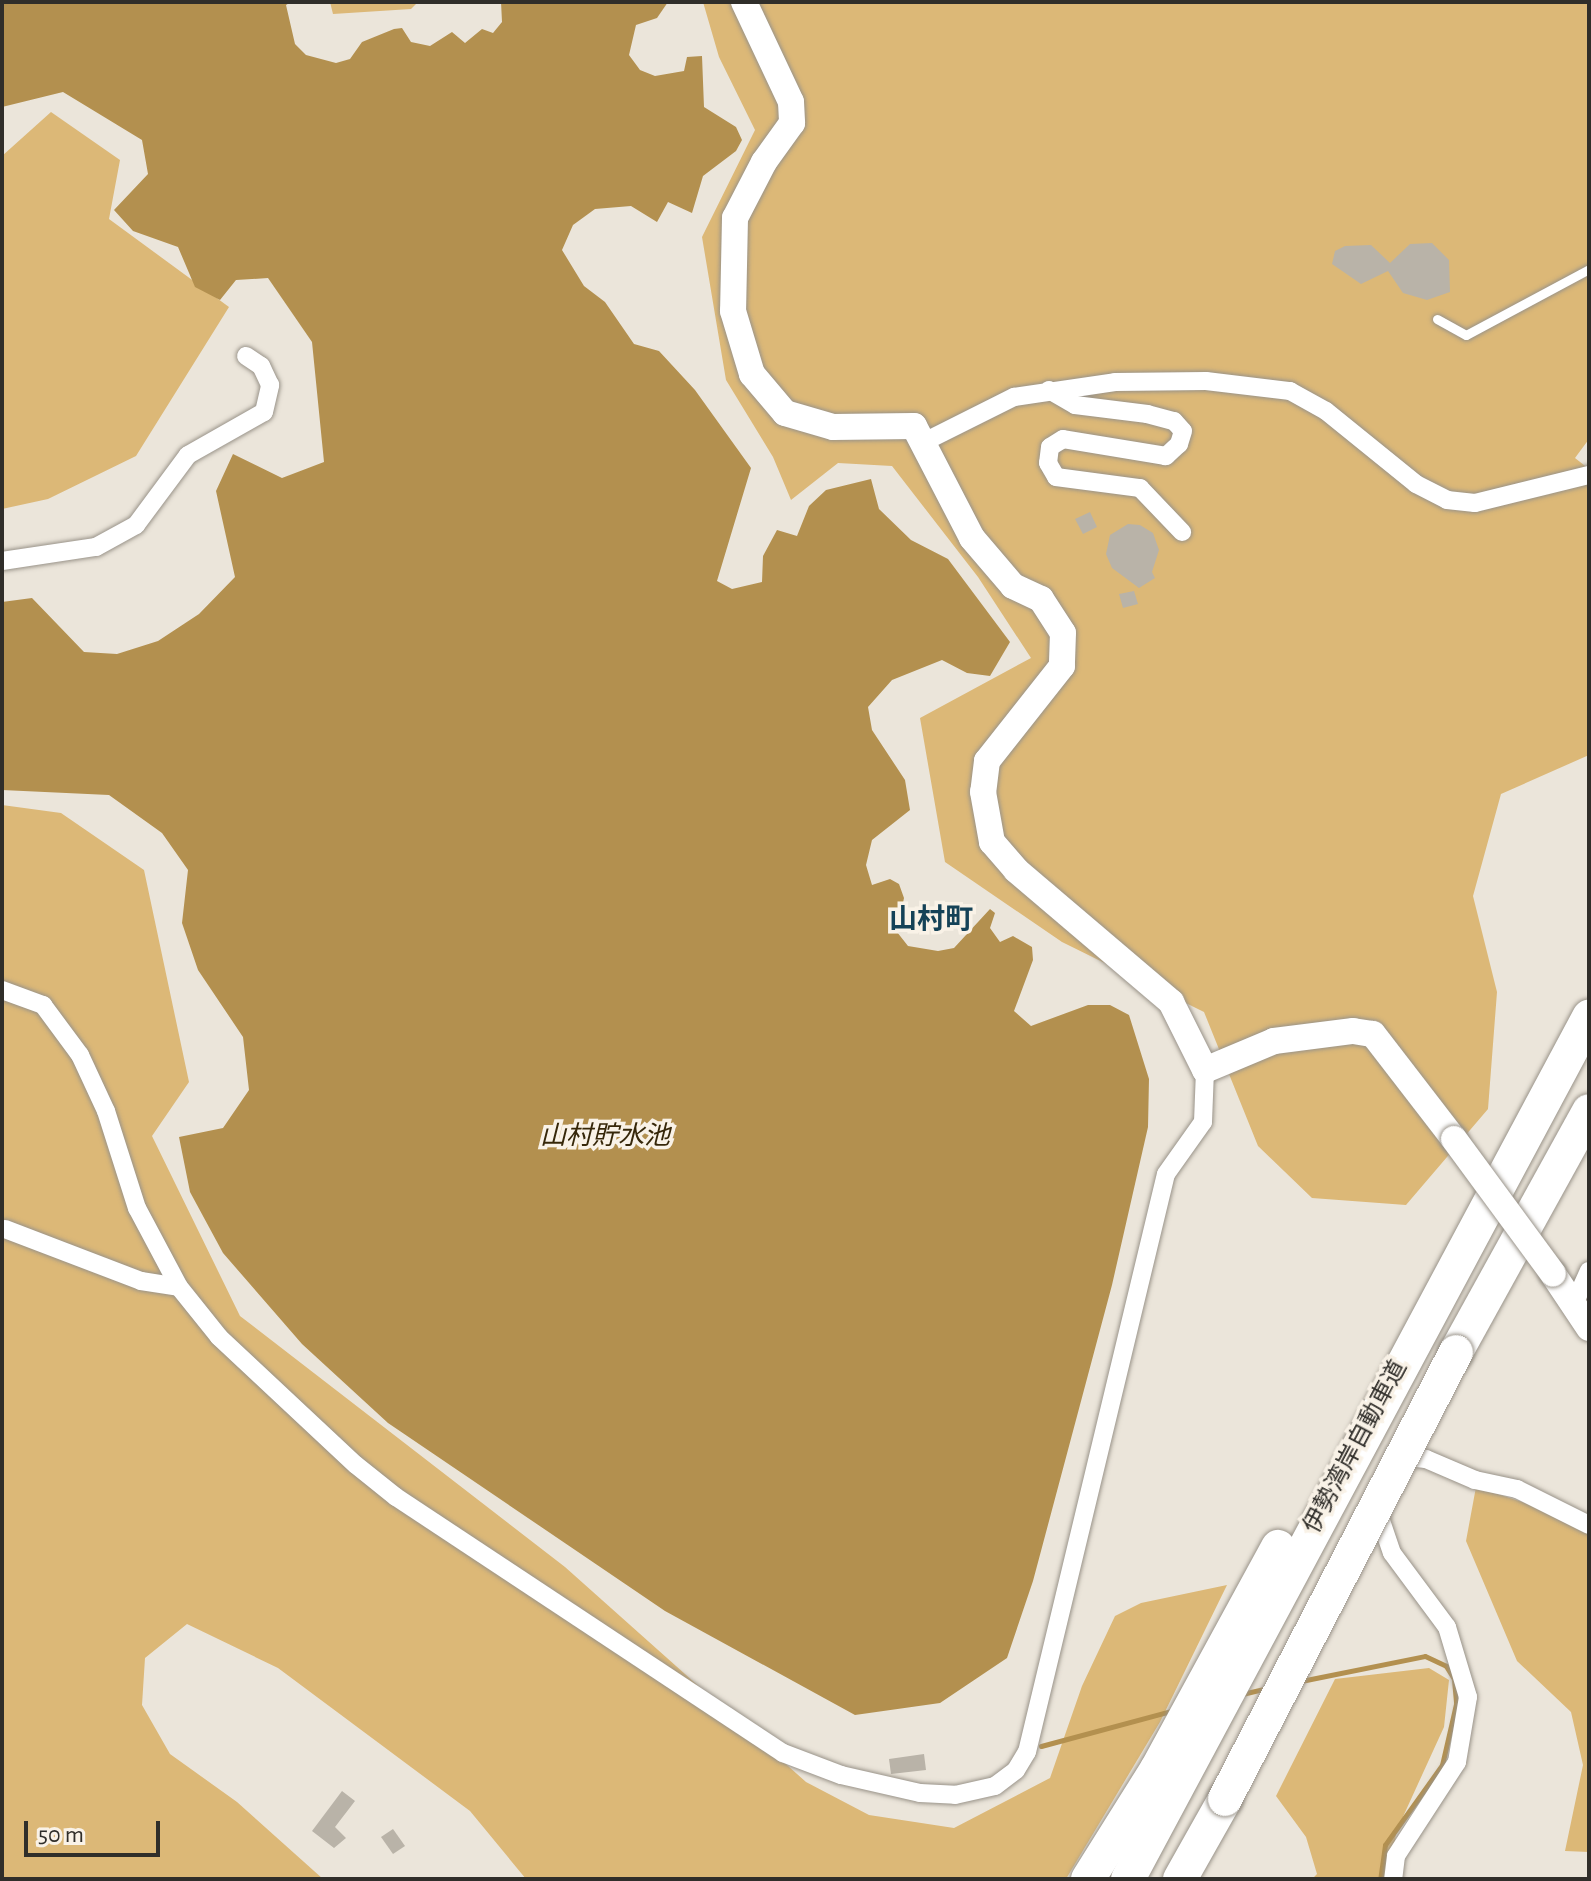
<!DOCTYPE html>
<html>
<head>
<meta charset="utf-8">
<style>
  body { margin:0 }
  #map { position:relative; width:1591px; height:1881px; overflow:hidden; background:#ebe5da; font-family:"Alegreya Sans","Noto Sans JP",sans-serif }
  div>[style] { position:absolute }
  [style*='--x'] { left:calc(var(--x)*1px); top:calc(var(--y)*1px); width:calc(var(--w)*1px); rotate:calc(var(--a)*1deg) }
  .green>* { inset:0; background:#dcb877 }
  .water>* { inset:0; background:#b3904f }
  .stream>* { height:5px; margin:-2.5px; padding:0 2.5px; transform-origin:2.5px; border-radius:2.5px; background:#b3904f }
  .building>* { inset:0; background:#b9b3a8 }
  .roads { filter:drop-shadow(0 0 2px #999389) drop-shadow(0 0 2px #999389) }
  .lane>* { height:9px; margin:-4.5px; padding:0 4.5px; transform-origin:4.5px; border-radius:4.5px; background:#fff }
  .street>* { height:18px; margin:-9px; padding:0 9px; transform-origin:9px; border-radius:9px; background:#fff }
  .secondary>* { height:26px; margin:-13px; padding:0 13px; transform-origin:13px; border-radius:13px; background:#fff }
  .highway>* { height:34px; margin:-17px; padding:0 17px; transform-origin:17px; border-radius:17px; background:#fff }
  .bridges { filter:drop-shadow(0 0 2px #999389) drop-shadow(0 0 2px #999389) }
  .secondary-bridge>* { height:26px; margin:-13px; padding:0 13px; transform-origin:13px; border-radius:13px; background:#fff }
  .highway-bridge>* { height:34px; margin:-17px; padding:0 17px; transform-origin:17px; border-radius:17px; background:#fff }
  span { translate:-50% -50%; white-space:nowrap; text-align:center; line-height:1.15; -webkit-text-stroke:7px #f9f2e7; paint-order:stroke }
  .street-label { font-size:24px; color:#302e2a }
  .water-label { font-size:26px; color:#362709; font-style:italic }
  .quarter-label { font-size:28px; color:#154257; font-weight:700 }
  .frame { position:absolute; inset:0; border:4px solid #302e2a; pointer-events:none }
  .scale { position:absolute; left:24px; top:1821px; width:136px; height:36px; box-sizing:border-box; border:4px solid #302e2a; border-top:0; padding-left:10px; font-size:24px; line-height:28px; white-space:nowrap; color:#302e2a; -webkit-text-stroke:6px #f9f2e7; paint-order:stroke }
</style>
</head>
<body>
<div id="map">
  <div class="green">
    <i style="clip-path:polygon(330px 2px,418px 2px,411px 9px,333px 14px)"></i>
    <i style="clip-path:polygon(703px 2px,1589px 2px,1589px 439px,1575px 458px,1589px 469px,1589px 755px,1501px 794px,1473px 896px,1497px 992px,1488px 1109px,1406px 1205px,1312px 1198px,1258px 1146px,1204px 1012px,1062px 942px,945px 862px,920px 718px,1031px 658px,978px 577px,892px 466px,838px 463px,791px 500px,773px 457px,726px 380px,702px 237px,755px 130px,719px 57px)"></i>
    <i style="clip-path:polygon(51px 112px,120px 160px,109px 219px,229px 307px,136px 456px,48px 499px,2px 509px,2px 156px)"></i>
    <i style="clip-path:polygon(2px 805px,61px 813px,144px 870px,189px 1082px,152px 1136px,240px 1316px,565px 1567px,806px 1782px,869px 1815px,954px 1828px,1050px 1778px,1082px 1686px,1115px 1616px,1141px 1603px,1227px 1585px,1160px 1722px,1066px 1879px,526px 1879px,470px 1811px,278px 1668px,187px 1624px,145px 1658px,142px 1705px,170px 1754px,237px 1802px,323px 1879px,2px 1879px)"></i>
    <i style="clip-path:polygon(1476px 1487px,1589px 1524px,1589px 1852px,1565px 1851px,1583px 1765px,1571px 1712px,1517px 1661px,1466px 1541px)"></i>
    <i style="clip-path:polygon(1429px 1668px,1449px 1680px,1444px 1727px,1396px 1832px,1391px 1879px,1312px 1879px,1317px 1874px,1306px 1837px,1276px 1796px,1335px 1679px)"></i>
  </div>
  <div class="water">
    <i style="clip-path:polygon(2px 2px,291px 2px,286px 5px,295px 44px,306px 55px,336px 63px,350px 59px,362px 42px,394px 29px,402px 28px,411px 42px,430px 46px,452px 32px,465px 43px,482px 29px,493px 33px,502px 22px,501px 2px,668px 2px,657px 18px,636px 25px,629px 55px,640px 70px,655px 76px,684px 71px,687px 57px,702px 56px,704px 107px,736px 127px,742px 140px,736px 151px,703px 176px,692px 213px,668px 202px,657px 222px,631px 206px,595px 209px,573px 225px,562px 250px,584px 286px,605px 302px,634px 344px,659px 351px,695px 390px,751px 468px,717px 581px,732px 589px,762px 582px,763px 556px,777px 530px,797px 536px,809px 506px,826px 490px,871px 479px,879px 509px,911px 540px,948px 559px,1010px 642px,990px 676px,967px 673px,942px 660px,892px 680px,868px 707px,872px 730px,905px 780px,910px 810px,872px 840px,866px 865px,872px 885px,890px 879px,899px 884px,904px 898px,897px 932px,908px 946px,938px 951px,954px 948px,990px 909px,995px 913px,990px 928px,1000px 942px,1013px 936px,1032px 947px,1033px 960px,1014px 1011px,1031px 1026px,1088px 1005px,1110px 1005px,1129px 1015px,1149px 1079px,1148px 1127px,1112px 1285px,1033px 1581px,1007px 1658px,940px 1703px,855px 1715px,665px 1611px,388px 1423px,302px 1344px,223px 1253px,190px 1192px,179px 1137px,223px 1128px,249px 1090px,243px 1037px,198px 970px,182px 923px,188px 870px,162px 833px,109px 795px,2px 790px,2px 602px,32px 598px,84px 652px,117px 654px,158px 641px,199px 614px,235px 577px,216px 491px,233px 454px,282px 478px,324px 462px,312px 342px,268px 278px,236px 280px,220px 300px,195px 287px,178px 247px,133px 231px,114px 210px,148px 174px,142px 140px,63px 92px,2px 107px)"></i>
  </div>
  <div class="stream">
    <i style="--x:1301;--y:1681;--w:126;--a:-11.4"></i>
    <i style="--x:1425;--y:1656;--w:23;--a:25"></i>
    <i style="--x:1446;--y:1666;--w:15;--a:58"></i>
    <i style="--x:1454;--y:1679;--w:25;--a:85"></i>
    <i style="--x:1456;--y:1704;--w:63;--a:102.9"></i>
    <i style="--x:1442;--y:1765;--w:98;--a:125.5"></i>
    <i style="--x:1385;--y:1845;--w:34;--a:98"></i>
    <i style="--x:1242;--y:1694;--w:26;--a:-13"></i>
    <i style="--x:1041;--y:1746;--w:138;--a:-15.1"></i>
  </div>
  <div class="building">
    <i style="clip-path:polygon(1432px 243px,1449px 260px,1450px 292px,1427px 300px,1403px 293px,1388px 271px,1361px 284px,1332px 264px,1335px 251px,1345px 246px,1371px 245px,1390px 263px,1410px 244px)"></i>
    <i style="clip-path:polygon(1090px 512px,1097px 527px,1083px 534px,1075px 519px)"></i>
    <i style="clip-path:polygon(1140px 525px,1153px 533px,1159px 550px,1152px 572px,1155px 578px,1139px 588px,1112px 568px,1106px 554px,1110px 535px,1128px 524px)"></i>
    <i style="clip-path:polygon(1134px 591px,1138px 604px,1123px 608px,1119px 594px)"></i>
    <i style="clip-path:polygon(924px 1754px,926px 1770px,891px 1774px,889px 1759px)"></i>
    <i style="clip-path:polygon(342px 1791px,355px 1801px,335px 1827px,346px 1838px,334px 1848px,312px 1831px)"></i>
    <i style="clip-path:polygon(393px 1829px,405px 1846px,393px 1854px,381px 1837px)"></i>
  </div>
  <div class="roads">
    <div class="lane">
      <i style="--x:1437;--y:319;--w:33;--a:29"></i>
      <i style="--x:1466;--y:335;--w:140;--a:-28.2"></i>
    </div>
    <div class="street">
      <i style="--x:1049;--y:390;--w:30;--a:30"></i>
      <i style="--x:1075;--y:405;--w:73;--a:7.1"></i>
      <i style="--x:1147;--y:414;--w:28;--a:15"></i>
      <i style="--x:1174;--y:421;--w:13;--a:48"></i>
      <i style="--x:1183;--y:431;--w:14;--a:107"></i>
      <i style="--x:1179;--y:444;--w:18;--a:137"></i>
      <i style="--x:1166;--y:456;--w:104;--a:-170.6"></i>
      <i style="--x:1063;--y:439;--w:15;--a:148"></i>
      <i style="--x:1050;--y:447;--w:16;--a:97"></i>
      <i style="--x:1048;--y:463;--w:16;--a:60"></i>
      <i style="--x:1056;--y:477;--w:85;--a:7.5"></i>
      <i style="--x:1140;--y:488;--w:61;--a:46.3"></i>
      <i style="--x:922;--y:443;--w:103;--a:-26.6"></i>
      <i style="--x:1014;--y:397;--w:102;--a:-8.4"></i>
      <i style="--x:1115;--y:382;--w:91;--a:-0.6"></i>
      <i style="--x:1206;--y:381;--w:85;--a:6.8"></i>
      <i style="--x:1290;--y:391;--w:41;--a:29.1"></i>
      <i style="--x:1326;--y:411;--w:116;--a:39"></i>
      <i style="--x:1416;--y:484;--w:35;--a:27"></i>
      <i style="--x:1447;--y:500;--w:28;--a:6"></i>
      <i style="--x:1475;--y:503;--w:117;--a:-13.8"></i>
      <i style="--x:2;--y:561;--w:95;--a:-8.5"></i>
      <i style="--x:96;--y:547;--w:46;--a:-28.8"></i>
      <i style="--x:136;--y:525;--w:87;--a:-53.4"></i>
      <i style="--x:188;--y:455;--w:87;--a:-29.5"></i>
      <i style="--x:264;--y:412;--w:28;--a:-77"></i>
      <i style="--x:270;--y:385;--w:21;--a:-115"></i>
      <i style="--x:261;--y:366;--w:18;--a:-146"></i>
      <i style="--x:2;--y:990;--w:44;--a:20.1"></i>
      <i style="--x:43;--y:1005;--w:62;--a:53.5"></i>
      <i style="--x:80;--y:1055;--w:62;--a:65.1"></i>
      <i style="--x:106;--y:1111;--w:102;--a:72.3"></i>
      <i style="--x:137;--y:1208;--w:89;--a:62"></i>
      <i style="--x:179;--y:1287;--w:64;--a:51.3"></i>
      <i style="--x:219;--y:1337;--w:187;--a:43.1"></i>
      <i style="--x:356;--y:1465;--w:51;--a:38.7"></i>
      <i style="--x:396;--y:1497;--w:464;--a:33.5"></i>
      <i style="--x:783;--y:1753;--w:62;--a:20.8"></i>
      <i style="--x:841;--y:1775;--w:81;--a:12.8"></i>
      <i style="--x:920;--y:1793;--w:35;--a:3"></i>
      <i style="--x:955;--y:1795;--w:41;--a:-12.7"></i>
      <i style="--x:995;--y:1786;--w:26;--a:-37"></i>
      <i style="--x:1016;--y:1770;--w:21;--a:-59"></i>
      <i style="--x:1027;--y:1752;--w:594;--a:-76.48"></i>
      <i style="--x:1166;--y:1174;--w:64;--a:-54.6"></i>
      <i style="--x:1203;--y:1122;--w:52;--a:-87.8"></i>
      <i style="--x:5;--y:1229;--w:146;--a:20.9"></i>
      <i style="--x:141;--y:1281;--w:38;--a:9"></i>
      <i style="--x:1575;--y:1302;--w:34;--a:-66"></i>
      <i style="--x:1398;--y:1456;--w:28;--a:6"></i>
      <i style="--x:1426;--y:1459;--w:53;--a:23.2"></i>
      <i style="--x:1475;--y:1480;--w:43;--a:12.1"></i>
      <i style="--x:1517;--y:1489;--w:80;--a:26.6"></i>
      <i style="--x:1377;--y:1509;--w:46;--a:71.2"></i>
      <i style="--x:1392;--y:1553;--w:92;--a:53.4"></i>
      <i style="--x:1447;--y:1627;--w:73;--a:73.3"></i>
      <i style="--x:1468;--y:1697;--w:66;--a:99.6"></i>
      <i style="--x:1457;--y:1762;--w:112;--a:123"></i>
      <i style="--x:1396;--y:1856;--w:23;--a:97"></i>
    </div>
    <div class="secondary">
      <i style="--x:744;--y:2;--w:110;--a:64.8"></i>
      <i style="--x:791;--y:102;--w:21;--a:87"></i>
      <i style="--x:792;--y:123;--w:48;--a:125.7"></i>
      <i style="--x:764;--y:162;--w:63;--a:117.4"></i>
      <i style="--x:735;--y:218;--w:93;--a:91.2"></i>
      <i style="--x:733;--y:311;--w:66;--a:73.2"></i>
      <i style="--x:752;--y:374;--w:51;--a:49.8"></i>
      <i style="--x:785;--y:413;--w:50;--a:16.3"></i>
      <i style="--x:833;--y:427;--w:81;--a:-0.7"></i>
      <i style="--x:914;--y:426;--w:126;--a:62.6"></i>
      <i style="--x:972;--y:538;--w:63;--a:49.5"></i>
      <i style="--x:1013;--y:586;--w:31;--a:25"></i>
      <i style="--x:1041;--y:599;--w:40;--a:57.1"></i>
      <i style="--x:1063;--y:633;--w:33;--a:92"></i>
      <i style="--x:1062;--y:666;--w:121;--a:128.3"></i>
      <i style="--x:987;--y:761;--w:31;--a:97"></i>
      <i style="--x:983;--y:792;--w:51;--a:79.8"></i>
      <i style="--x:992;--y:842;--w:37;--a:49"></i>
      <i style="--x:1016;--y:870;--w:204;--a:40.4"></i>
      <i style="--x:1171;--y:1002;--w:76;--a:63.4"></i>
      <i style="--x:1205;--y:1070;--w:75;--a:-22.8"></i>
      <i style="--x:1274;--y:1041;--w:80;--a:-7.2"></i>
      <i style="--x:1353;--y:1031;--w:20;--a:9"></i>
      <i style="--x:1373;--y:1034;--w:133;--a:52.4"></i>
      <i style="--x:1553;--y:1274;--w:65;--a:56.3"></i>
    </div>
    <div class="highway">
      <i style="--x:1456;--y:1352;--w:275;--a:-61.1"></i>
      <i style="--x:1088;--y:1879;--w:130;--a:-57.9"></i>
      <i style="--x:1157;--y:1769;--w:253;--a:-61.4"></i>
      <i style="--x:1128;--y:1879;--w:978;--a:-61.86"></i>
      <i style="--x:1180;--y:1879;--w:92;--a:-60.6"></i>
    </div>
  </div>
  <div class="bridges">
    <div class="secondary-bridge">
      <i style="--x:1454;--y:1139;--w:167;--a:53.7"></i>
    </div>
    <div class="highway-bridge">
      <i style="--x:1225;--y:1799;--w:503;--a:-62.67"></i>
    </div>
  </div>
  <div class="street-label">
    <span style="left:1356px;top:1447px;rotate:-62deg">伊勢湾岸自動車道</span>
  </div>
  <div class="water-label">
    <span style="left:605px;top:1137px">山村貯水池</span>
  </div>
  <div class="quarter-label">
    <span style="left:931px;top:920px">山村町</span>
  </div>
  <div class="frame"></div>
  <div class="scale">50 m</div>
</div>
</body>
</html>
